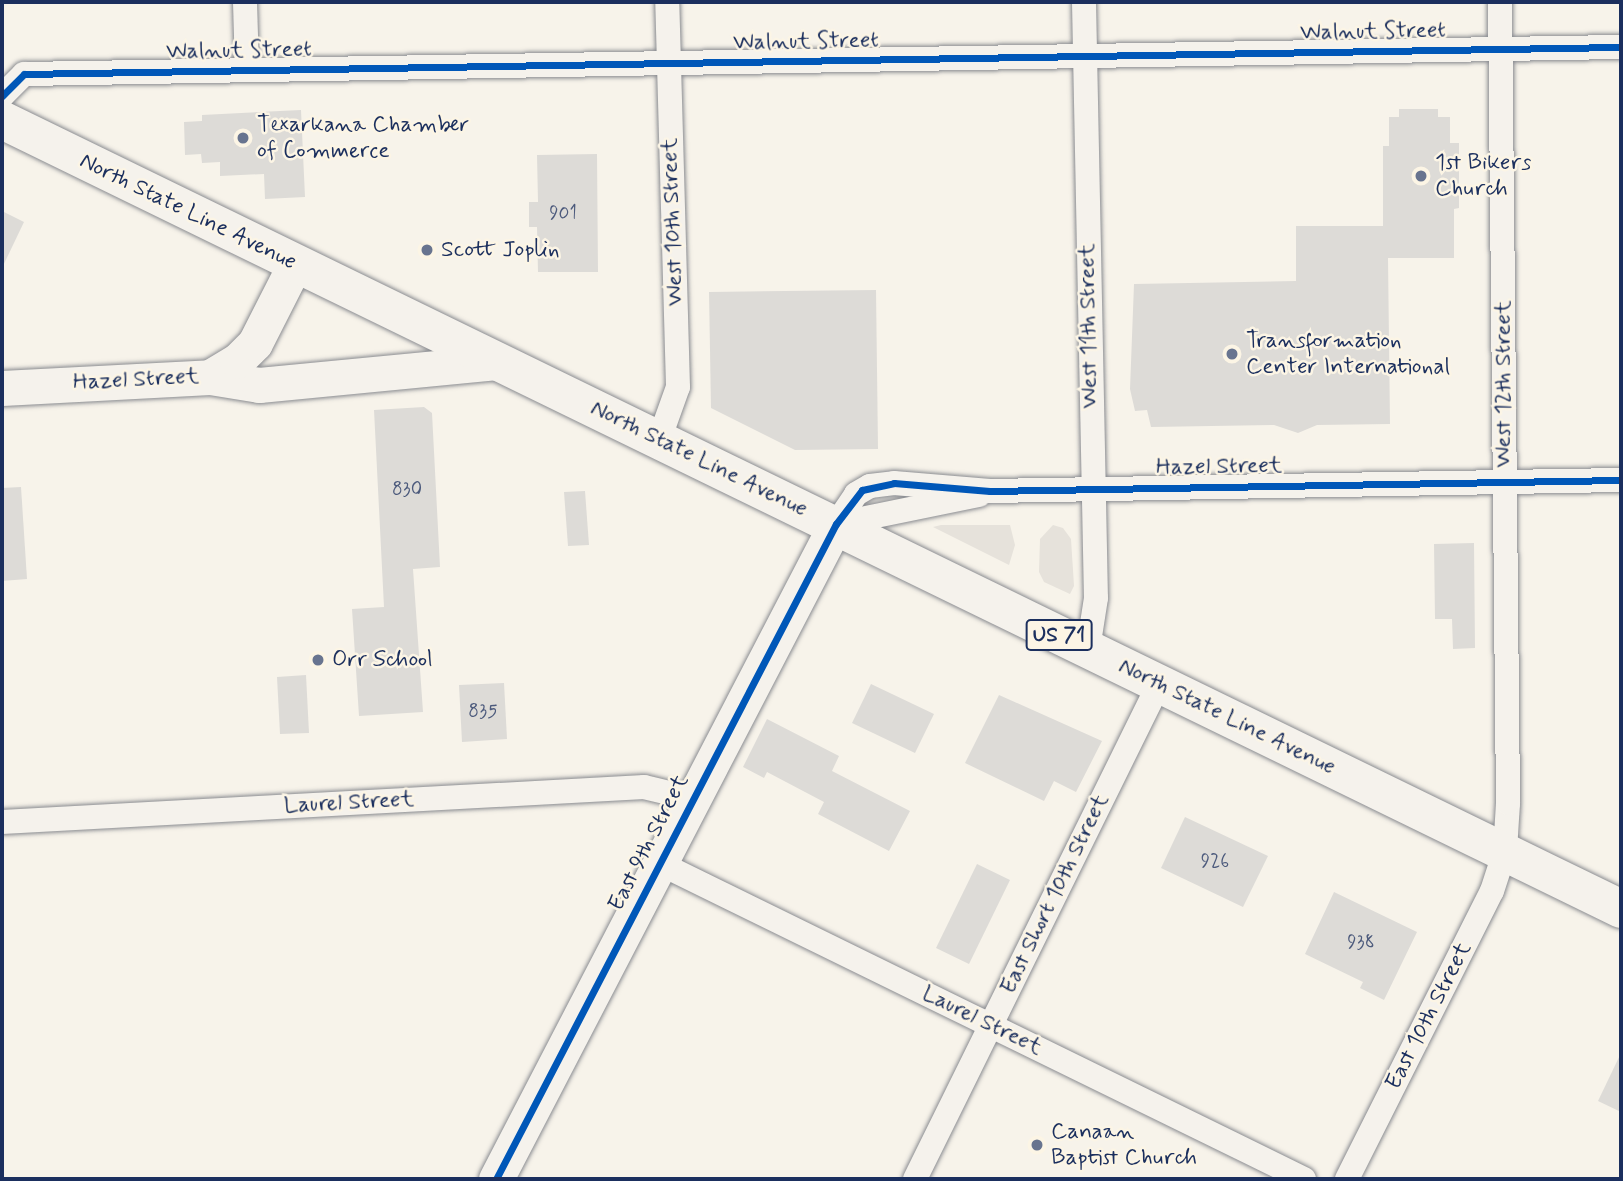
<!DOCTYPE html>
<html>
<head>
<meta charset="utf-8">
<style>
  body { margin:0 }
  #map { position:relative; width:1623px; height:1181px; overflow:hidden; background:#f7f3ea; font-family:Mynerve,sans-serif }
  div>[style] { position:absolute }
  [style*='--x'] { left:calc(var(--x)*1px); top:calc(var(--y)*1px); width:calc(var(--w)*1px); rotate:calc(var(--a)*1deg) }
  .green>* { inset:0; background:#e6e2db }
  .building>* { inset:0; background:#dddbd7 }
  .roads { filter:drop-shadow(0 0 2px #8a8c91) drop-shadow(0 0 2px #8a8c91) }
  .street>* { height:24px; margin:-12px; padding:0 12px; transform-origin:12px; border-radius:12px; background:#f5f2ec }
  .secondary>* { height:35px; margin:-17.5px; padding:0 17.5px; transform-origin:17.5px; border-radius:17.5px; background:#f5f2ec }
  .primary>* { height:38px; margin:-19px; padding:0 19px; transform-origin:19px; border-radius:19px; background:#f5f2ec }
  .cycleway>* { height:7px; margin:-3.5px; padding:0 3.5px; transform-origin:3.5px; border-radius:3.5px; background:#0057b8 }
  .dots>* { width:19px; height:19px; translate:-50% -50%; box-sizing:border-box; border:4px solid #fcf5e5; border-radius:50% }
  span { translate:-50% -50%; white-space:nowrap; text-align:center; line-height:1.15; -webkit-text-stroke:5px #fcf5e5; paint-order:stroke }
  .number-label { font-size:19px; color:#4c5a7c }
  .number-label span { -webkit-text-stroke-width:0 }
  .shield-label span { padding:2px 5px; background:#fcf5e5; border:2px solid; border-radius:5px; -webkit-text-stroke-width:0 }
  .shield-label { font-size:21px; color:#1b2f5e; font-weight:700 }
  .street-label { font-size:23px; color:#1b2f5e }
  .poi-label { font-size:23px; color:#1b2f5e }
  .left { translate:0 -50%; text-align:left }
  .frame { position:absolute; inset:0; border:4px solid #1b2f5e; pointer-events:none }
</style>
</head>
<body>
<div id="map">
  <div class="green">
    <i style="clip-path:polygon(941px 525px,1010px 525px,1015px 545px,1009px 565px,933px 527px)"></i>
    <i style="clip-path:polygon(1053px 525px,1063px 528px,1071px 539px,1074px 586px,1070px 594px,1044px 582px,1039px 572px,1040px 539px)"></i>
  </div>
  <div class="building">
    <i style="clip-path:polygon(1399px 109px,1438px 109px,1438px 117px,1450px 117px,1450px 143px,1459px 143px,1459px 208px,1454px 209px,1454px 258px,1388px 258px,1390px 424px,1317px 425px,1298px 433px,1274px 425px,1151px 427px,1147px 410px,1135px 411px,1130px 389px,1134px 284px,1296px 281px,1296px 226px,1383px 226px,1383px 146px,1389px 146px,1389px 117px,1399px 117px)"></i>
    <i style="clip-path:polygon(301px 110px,305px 197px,265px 199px,264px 174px,220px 176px,220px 162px,202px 163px,201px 154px,185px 155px,184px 122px,202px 121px,202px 115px)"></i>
    <i style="clip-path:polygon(597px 154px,598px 272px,538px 272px,537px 227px,529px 227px,529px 202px,538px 202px,537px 155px)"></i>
    <i style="clip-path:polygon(2px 211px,24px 222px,2px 268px)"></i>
    <i style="clip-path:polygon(876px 290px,878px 449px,795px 450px,711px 408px,709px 292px)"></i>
    <i style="clip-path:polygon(424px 407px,432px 413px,440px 567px,413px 569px,423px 712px,359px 716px,352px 609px,384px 607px,374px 410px)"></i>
    <i style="clip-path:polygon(21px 487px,27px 579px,2px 581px,2px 488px)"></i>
    <i style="clip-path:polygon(585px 491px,589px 545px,568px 546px,564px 492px)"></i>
    <i style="clip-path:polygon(1474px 543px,1475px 648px,1453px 649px,1452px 619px,1435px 619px,1434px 544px)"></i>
    <i style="clip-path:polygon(306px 675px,309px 733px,280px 734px,277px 677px)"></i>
    <i style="clip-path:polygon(504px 683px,507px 739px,462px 742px,459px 685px)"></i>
    <i style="clip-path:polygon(871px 684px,934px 714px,915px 753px,852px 723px)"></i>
    <i style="clip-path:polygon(999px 695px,1102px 741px,1076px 792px,1054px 781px,1044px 801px,965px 763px)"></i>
    <i style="clip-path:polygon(767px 719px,839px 756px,832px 771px,910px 811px,889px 851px,818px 814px,824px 802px,767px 772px,764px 778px,743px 767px)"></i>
    <i style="clip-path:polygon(1185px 817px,1268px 856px,1243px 907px,1161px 868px)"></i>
    <i style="clip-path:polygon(977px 864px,1010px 880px,969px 964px,936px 948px)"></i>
    <i style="clip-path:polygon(1334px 892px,1417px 932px,1384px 1000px,1360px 988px,1363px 982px,1305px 954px)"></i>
    <i style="clip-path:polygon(1621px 1053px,1621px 1112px,1598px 1101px)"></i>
  </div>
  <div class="roads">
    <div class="street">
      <i style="--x:245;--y:2;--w:67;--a:88.3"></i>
      <i style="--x:1084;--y:2;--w:596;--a:88.85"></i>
      <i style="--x:1096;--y:598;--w:52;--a:98.9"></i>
      <i style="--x:2;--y:96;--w:31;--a:-45"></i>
      <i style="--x:24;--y:74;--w:1597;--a:-0.97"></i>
      <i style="--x:659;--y:440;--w:56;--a:-70.3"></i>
      <i style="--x:678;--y:387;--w:385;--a:-91.6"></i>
      <i style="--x:836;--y:524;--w:36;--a:-56"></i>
      <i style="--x:856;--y:494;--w:16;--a:-30"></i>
      <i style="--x:870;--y:486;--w:24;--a:-7"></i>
      <i style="--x:894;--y:483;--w:96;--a:4.8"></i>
      <i style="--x:990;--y:491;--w:631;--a:-1"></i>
      <i style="--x:836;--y:524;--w:146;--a:-11.5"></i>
      <i style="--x:2;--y:822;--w:643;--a:-3.12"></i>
      <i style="--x:644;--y:787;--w:51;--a:13.5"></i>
      <i style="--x:661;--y:864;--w:716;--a:26.1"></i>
      <i style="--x:915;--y:1179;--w:552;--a:-63.76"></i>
      <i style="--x:1347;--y:1179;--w:322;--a:-63.3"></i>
      <i style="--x:1492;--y:891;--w:42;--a:-72"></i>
      <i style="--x:1505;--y:851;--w:48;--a:-86.4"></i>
      <i style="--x:1508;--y:803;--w:801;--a:-90.57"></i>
    </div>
    <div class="secondary">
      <i style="--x:210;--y:377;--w:50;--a:9.3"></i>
      <i style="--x:259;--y:385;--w:239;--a:-5.5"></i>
      <i style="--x:2;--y:388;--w:208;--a:-3"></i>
      <i style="--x:210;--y:377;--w:31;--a:-31"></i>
      <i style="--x:237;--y:361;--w:25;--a:-45"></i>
      <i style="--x:255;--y:343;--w:89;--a:-63.1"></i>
      <i style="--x:496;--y:1179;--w:738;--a:-62.57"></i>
    </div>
    <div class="primary">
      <i style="--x:2;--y:120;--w:1801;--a:25.98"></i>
    </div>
  </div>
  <div class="cycleway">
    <i style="--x:2;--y:96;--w:31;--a:-45"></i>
    <i style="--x:24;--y:74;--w:1597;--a:-0.97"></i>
    <i style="--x:496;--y:1179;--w:738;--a:-62.57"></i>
    <i style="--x:836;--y:524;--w:43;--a:-52.6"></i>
    <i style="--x:862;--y:490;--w:33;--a:-12"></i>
    <i style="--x:894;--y:483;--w:96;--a:4.8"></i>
    <i style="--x:990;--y:491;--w:631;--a:-1"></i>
  </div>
  <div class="dots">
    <i style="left:243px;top:138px;background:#68748f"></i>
    <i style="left:1421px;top:176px;background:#68748f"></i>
    <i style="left:427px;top:250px;background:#68748f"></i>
    <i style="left:1232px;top:354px;background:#68748f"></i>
    <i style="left:318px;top:660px;background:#68748f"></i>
    <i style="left:1037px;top:1145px;background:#68748f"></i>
  </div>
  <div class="number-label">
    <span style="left:563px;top:214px">901</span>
    <span style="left:407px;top:490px">830</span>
    <span style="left:483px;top:712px">835</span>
    <span style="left:1215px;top:862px">926</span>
    <span style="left:1361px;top:943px">938</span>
  </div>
  <div class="shield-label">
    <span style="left:1059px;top:635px">US 71</span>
  </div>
  <div class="street-label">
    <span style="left:1373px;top:32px;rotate:-1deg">Walnut Street</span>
    <span style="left:806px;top:42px;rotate:-1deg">Walnut Street</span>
    <span style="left:239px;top:51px;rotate:-1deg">Walnut Street</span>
    <span style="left:188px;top:212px;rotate:26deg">North State Line Avenue</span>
    <span style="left:673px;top:222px;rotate:-92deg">West 10th Street</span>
    <span style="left:1089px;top:326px;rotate:-91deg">West 11th Street</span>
    <span style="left:136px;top:380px;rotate:-3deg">Hazel Street</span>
    <span style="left:1504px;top:384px;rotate:-90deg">West 12th Street</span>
    <span style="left:699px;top:459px;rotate:26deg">North State Line Avenue</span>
    <span style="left:1219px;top:467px;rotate:-1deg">Hazel Street</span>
    <span style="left:1227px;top:717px;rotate:26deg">North State Line Avenue</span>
    <span style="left:349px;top:803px;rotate:-3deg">Laurel Street</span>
    <span style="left:649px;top:843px;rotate:-63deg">East 9th Street</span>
    <span style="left:1055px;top:894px;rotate:-64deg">East Short 10th Street</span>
    <span style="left:1429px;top:1016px;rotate:-63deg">East 10th Street</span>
    <span style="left:982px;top:1021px;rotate:26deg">Laurel Street</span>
  </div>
  <div class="poi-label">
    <span class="left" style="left:257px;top:138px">Texarkana Chamber<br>of Commerce</span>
    <span class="left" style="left:1435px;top:176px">1st Bikers<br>Church</span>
    <span class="left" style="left:441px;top:250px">Scott Joplin</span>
    <span class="left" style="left:1246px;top:354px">Transformation<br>Center International</span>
    <span class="left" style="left:332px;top:660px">Orr School</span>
    <span class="left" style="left:1051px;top:1145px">Canaan<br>Baptist Church</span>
  </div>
  <div class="frame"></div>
</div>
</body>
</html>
